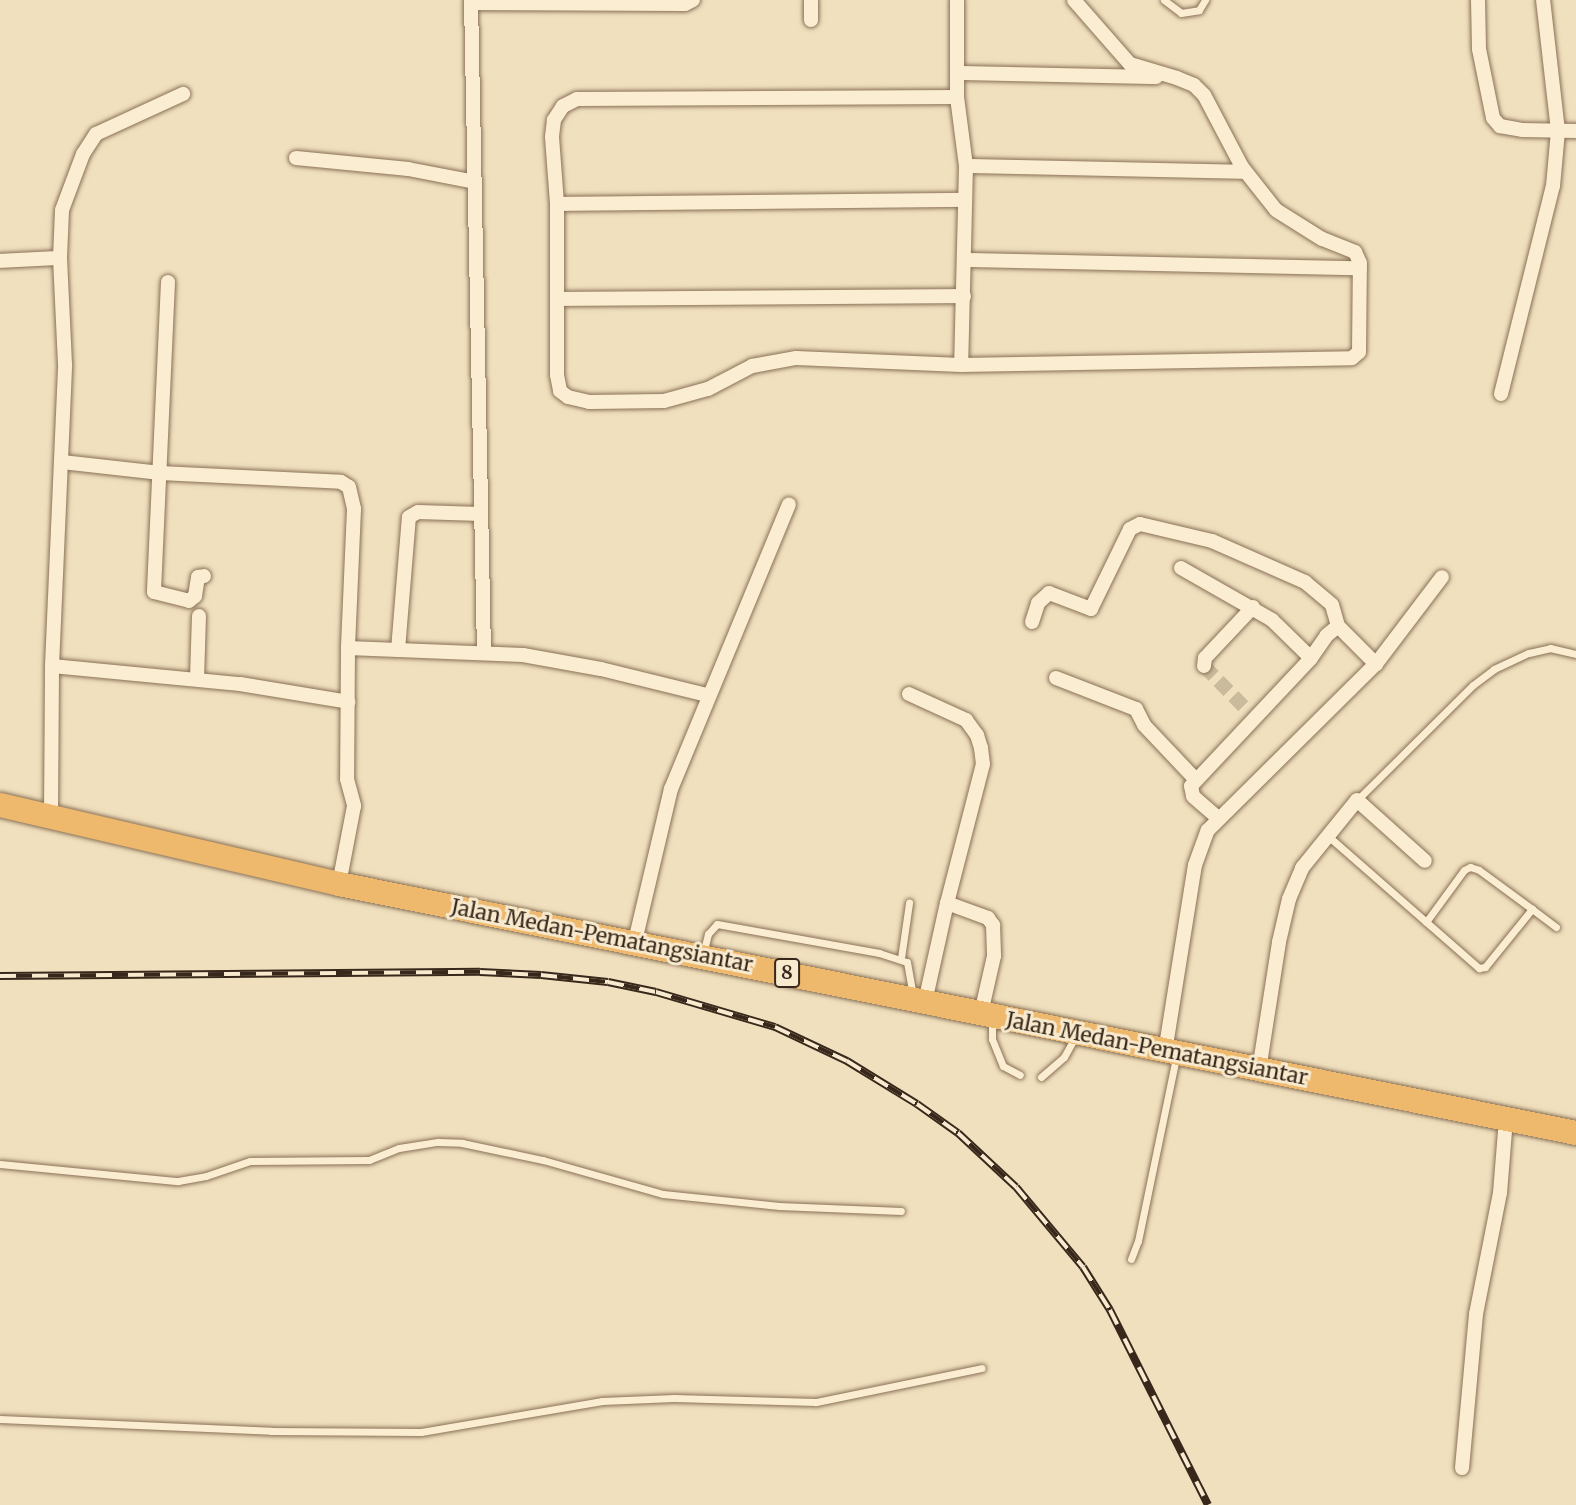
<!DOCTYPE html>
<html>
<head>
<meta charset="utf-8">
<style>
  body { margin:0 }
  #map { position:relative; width:1576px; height:1505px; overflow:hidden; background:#f0e0be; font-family:Merriweather,serif }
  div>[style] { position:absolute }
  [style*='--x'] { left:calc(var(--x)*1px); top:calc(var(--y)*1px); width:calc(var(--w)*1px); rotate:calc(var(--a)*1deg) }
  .minor-tunnel>* { height:14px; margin-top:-7px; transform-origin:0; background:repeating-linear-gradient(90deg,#cbbb9d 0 14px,transparent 0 21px) }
  .roads { filter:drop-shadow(0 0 2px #897056) drop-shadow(0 0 2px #897056) }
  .service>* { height:7px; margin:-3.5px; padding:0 3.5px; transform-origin:3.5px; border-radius:3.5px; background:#fbedd1 }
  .minor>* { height:14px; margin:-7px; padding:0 7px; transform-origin:7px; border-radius:7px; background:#fbedd1 }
  .trunk>* { height:24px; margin:-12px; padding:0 12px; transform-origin:12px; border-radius:12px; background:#eeb86d }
  .rail>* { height:8px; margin-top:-4px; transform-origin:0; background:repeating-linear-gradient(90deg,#f7eace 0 16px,#38281b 0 32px); box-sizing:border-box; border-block:2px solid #38281b }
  span { translate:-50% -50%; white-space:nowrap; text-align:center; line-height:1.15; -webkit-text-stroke:6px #f7eace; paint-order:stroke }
  .shield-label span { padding:2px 5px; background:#f7eace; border:2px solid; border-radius:5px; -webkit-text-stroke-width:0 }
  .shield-label { font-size:19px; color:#38281b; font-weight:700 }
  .street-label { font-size:21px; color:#38281b }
</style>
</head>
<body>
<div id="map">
  <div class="minor-tunnel">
    <i style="--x:1204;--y:666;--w:60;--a:45.7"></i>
  </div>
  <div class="roads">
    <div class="service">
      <i style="--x:1164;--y:0;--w:21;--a:37"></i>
      <i style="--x:1181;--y:13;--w:18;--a:-9"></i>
      <i style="--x:1199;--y:10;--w:12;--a:-59"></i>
      <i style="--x:1357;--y:800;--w:163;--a:-44.8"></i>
      <i style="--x:1473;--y:685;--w:26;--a:-37"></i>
      <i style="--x:1494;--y:669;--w:38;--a:-25"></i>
      <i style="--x:1529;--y:653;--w:22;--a:-13"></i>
      <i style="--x:1550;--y:648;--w:27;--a:13"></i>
      <i style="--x:1328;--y:836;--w:201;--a:41.2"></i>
      <i style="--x:1479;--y:968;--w:6;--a:-9"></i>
      <i style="--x:1485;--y:967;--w:75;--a:-51"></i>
      <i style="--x:1532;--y:909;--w:30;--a:37"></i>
      <i style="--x:1426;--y:922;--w:64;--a:-53.8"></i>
      <i style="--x:1464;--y:870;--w:7;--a:-27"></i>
      <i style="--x:1470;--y:867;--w:9;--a:18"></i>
      <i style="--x:1479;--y:870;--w:66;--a:36.3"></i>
      <i style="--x:703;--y:954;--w:21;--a:-76"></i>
      <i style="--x:708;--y:934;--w:13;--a:-48"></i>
      <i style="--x:717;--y:924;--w:165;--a:10.1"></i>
      <i style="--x:879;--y:953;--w:29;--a:18"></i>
      <i style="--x:907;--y:962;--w:35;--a:80"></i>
      <i style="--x:901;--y:958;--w:56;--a:-81.7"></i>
      <i style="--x:992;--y:1018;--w:21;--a:90"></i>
      <i style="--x:992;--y:1039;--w:29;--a:68"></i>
      <i style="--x:1003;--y:1066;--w:19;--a:28"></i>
      <i style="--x:1041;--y:1077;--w:30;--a:-41"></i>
      <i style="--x:1064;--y:1057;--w:23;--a:-61"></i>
      <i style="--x:0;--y:1164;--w:179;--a:5.5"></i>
      <i style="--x:178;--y:1181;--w:28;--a:-10"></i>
      <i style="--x:206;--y:1176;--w:46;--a:-18.8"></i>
      <i style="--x:250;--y:1161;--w:119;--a:-0.5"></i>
      <i style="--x:369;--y:1160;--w:32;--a:-22"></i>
      <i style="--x:399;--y:1148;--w:39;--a:-9"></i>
      <i style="--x:438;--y:1142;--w:24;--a:2"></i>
      <i style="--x:462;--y:1143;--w:83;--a:11.9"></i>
      <i style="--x:543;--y:1160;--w:125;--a:15.8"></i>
      <i style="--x:663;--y:1194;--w:117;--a:5.9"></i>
      <i style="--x:779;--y:1206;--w:122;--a:2.3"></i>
      <i style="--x:1131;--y:1259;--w:19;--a:-69"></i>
      <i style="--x:1138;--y:1241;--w:187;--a:-78.3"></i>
      <i style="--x:0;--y:1419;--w:271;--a:2.5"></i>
      <i style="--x:271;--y:1431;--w:150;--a:0.4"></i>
      <i style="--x:421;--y:1432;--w:184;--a:-9.7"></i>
      <i style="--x:602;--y:1401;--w:72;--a:-2.4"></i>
      <i style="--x:674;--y:1398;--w:142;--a:1.6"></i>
      <i style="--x:816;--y:1402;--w:169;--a:-11.6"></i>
    </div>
    <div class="minor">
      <i style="--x:471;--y:0;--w:652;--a:88.86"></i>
      <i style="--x:811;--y:0;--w:20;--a:90"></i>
      <i style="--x:957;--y:0;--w:97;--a:90"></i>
      <i style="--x:957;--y:97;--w:70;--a:82.6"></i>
      <i style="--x:966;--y:166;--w:199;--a:91.4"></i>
      <i style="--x:1478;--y:0;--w:49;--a:88.8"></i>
      <i style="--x:1479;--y:49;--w:70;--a:78.5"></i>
      <i style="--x:1493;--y:118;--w:11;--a:49"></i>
      <i style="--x:1500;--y:126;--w:22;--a:10"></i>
      <i style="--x:1522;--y:130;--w:54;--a:1.1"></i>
      <i style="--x:471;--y:3;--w:214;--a:0.3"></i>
      <i style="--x:685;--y:4;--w:9;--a:-27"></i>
      <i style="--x:957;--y:73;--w:199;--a:1.2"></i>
      <i style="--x:957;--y:97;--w:380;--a:179.7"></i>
      <i style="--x:577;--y:99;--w:16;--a:153"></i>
      <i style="--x:563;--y:106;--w:17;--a:123"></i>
      <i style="--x:554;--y:120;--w:17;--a:97"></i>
      <i style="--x:552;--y:137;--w:67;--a:85.7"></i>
      <i style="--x:557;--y:204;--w:171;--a:90"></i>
      <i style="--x:557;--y:375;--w:16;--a:79"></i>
      <i style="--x:560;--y:391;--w:10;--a:37"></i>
      <i style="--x:568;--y:397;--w:22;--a:13"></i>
      <i style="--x:589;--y:402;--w:75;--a:-0.8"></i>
      <i style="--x:664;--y:401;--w:46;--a:-15.3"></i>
      <i style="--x:708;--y:389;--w:50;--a:-27.6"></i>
      <i style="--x:752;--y:366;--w:45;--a:-10.3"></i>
      <i style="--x:796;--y:358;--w:165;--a:2.4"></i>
      <i style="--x:961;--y:365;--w:391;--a:-1"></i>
      <i style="--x:1352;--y:358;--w:9;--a:-41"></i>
      <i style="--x:1359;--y:352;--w:89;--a:-89.4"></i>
      <i style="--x:1360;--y:263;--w:12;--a:-114"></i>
      <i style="--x:1355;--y:252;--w:35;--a:-158"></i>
      <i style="--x:1322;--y:239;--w:54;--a:-147.8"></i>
      <i style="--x:1276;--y:210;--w:55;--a:-128.3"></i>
      <i style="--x:1242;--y:167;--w:81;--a:-117.8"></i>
      <i style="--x:1204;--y:95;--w:14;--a:-135"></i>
      <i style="--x:1194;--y:85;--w:18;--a:-158"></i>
      <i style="--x:1177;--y:78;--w:49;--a:-163.4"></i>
      <i style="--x:1130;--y:64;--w:85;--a:-131.2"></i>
      <i style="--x:296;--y:158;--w:113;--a:5.6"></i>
      <i style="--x:408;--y:169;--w:68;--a:11"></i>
      <i style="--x:966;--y:166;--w:279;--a:1.2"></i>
      <i style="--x:557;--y:204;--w:408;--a:-0.6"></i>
      <i style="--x:965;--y:260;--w:395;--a:1.2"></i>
      <i style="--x:0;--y:261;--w:60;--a:-2.9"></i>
      <i style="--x:168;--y:282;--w:310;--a:92.6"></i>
      <i style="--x:154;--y:592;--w:36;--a:14"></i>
      <i style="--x:189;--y:601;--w:8;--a:-40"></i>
      <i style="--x:195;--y:596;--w:19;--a:-81"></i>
      <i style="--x:198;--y:577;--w:6;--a:-9"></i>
      <i style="--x:559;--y:299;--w:405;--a:-0.4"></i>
      <i style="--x:1501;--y:394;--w:214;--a:-76"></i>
      <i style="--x:1553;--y:186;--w:55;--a:-84.8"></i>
      <i style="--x:1558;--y:131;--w:132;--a:-96.5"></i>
      <i style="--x:62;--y:462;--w:99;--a:6.4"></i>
      <i style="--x:160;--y:473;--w:181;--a:2.8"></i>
      <i style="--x:341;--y:482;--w:9;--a:32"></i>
      <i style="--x:349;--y:487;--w:23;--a:77"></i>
      <i style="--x:354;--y:509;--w:139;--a:92.5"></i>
      <i style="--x:348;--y:648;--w:131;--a:90.4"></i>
      <i style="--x:347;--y:779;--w:28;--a:75"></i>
      <i style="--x:354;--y:806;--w:79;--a:100.9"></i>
      <i style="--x:1181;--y:568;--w:105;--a:29.7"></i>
      <i style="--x:1272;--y:620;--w:54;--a:44.3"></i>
      <i style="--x:1032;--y:622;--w:20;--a:-72"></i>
      <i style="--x:1038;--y:603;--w:15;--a:-42"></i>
      <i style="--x:1049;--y:593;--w:45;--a:20.9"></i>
      <i style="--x:1091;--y:609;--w:89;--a:-64"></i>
      <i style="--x:1130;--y:529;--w:11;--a:-27"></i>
      <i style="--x:1140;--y:524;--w:74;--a:13.3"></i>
      <i style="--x:1212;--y:541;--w:102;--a:23.8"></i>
      <i style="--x:1305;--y:582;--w:35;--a:40"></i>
      <i style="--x:1332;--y:605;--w:22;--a:74"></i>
      <i style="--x:348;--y:648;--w:175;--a:2.3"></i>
      <i style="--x:523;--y:655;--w:79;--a:10.2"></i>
      <i style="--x:601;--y:669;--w:109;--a:13.8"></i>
      <i style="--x:398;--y:650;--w:133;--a:-85.3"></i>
      <i style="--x:409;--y:517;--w:10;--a:-29"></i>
      <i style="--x:418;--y:512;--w:63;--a:1.8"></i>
      <i style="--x:52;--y:666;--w:189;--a:5.5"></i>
      <i style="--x:240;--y:684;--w:110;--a:9.4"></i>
      <i style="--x:1204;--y:666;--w:8;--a:-83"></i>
      <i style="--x:1205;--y:658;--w:70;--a:-46.7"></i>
      <i style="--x:1056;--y:678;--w:86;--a:21.2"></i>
      <i style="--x:1136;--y:709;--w:18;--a:63"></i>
      <i style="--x:1144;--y:725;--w:74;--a:46.6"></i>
      <i style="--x:197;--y:679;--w:63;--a:-88.2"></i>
      <i style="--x:909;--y:694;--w:63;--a:24.5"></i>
      <i style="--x:966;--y:720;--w:19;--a:54"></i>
      <i style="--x:977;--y:735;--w:14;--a:73"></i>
      <i style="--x:981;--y:748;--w:16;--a:83"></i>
      <i style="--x:983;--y:764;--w:144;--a:104.5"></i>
      <i style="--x:947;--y:903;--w:44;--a:20.1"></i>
      <i style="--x:988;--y:918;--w:9;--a:54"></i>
      <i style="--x:993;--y:925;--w:31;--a:88"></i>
      <i style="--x:994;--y:956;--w:58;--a:102.8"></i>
      <i style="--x:51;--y:815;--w:149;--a:-89.6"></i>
      <i style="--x:52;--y:666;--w:302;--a:-87.5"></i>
      <i style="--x:65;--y:364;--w:106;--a:-92.7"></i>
      <i style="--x:60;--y:258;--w:48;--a:-87.6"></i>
      <i style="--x:62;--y:210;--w:60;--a:-69.4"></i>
      <i style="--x:83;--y:154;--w:24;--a:-57"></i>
      <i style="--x:96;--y:134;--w:96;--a:-24.7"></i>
      <i style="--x:1218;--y:818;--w:33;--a:-139"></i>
      <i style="--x:1193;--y:796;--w:10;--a:-101"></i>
      <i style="--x:1191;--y:786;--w:175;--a:-46.8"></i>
      <i style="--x:1311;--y:658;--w:28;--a:-55"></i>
      <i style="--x:1327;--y:635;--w:14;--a:-39"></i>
      <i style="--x:1338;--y:626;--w:54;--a:45"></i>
      <i style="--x:635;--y:941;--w:156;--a:-76.7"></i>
      <i style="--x:671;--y:789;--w:308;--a:-67.5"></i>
      <i style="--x:925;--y:1002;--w:101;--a:-77.5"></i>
      <i style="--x:1165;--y:1052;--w:189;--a:-80.9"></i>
      <i style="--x:1195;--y:865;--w:37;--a:-70"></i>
      <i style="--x:1208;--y:830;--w:236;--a:-44.7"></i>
      <i style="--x:1376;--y:664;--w:109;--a:-52.8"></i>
      <i style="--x:1259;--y:1070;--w:130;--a:-81.1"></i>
      <i style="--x:1279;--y:942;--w:44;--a:-76.9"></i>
      <i style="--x:1289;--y:899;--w:34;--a:-67"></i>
      <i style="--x:1302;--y:868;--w:87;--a:-51"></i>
      <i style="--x:1357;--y:800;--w:91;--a:41.9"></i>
      <i style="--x:1462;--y:1468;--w:155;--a:-84.8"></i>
      <i style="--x:1476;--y:1314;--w:123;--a:-78.8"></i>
      <i style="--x:1500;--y:1193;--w:75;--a:-85.4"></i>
    </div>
    <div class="trunk">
      <i style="--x:0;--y:805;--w:348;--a:13.1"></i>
      <i style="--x:339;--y:884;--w:1262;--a:11.38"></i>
    </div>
  </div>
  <div class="rail">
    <i style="--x:0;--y:976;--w:480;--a:-0.5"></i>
    <i style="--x:480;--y:972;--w:61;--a:2.8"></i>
    <i style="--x:541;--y:975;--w:67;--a:6"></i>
    <i style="--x:608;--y:982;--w:49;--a:11.8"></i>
    <i style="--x:656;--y:992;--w:124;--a:16.4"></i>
    <i style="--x:775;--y:1027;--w:80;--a:25.3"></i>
    <i style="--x:847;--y:1061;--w:82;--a:31.6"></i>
    <i style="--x:917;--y:1104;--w:50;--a:35.3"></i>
    <i style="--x:958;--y:1133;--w:79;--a:43"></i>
    <i style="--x:1016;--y:1187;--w:104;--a:50.1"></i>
    <i style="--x:1083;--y:1267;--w:51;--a:57.9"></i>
    <i style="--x:1110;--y:1310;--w:218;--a:63.3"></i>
  </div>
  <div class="shield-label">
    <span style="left:787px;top:973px">8</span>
  </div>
  <div class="street-label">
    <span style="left:602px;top:936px;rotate:11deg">Jalan Medan-Pematangsiantar</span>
    <span style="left:1157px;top:1049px;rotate:11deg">Jalan Medan-Pematangsiantar</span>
  </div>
</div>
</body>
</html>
